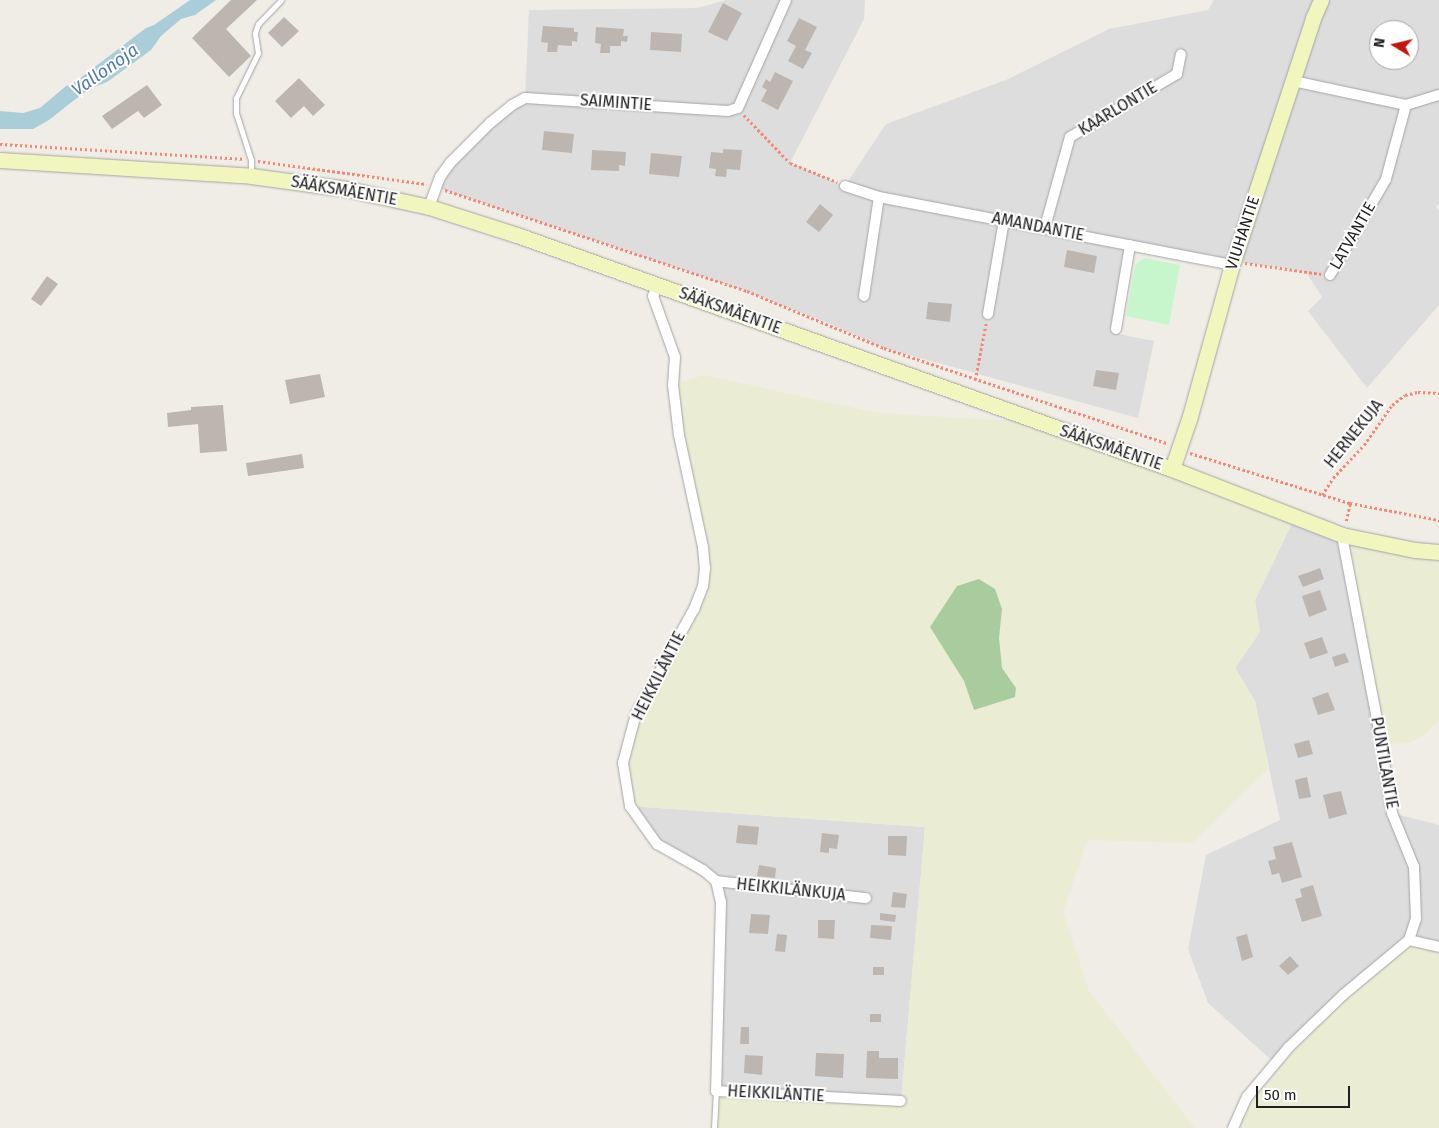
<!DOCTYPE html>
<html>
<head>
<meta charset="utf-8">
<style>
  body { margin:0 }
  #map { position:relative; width:1439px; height:1128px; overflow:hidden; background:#f0ede7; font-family:"Fira Sans",sans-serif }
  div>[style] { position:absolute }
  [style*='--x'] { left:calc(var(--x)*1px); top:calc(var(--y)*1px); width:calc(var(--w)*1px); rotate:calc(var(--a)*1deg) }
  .residential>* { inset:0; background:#dedddd }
  .farmland>* { inset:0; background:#eaedd3 }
  .forest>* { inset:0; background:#a9cc9e }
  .park>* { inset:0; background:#c7f6cd }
  .water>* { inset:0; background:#aacdda }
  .building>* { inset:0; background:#bdb6b0 }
  .path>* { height:2.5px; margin-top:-1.25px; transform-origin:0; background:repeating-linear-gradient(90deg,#f18976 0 2.5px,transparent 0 5px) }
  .roads { filter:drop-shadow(0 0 1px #a4a4a4) drop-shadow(0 0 1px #a4a4a4) }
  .lane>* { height:5px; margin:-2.5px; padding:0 2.5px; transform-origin:2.5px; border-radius:2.5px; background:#fff }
  .street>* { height:10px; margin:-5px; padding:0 5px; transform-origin:5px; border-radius:5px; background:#fff }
  .secondary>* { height:15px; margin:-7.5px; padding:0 7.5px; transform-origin:7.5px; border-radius:7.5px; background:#f0f6be }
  span { translate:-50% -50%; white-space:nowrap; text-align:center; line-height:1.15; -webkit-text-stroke:4px #fff; paint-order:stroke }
  .street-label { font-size:16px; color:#202020 }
  .water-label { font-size:18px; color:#5179aa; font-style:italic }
  .north { position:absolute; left:1369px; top:20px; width:50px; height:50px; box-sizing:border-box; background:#fff; border:1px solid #a6a6a6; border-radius:50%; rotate:279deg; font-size:14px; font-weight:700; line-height:20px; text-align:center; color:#202020 }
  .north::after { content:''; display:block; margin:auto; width:18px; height:22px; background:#c3170c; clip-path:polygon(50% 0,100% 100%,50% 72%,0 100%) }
  .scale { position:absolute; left:1256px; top:1086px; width:94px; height:22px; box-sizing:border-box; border:2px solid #202020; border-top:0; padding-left:6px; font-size:15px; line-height:18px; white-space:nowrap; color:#202020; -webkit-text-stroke:4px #fff; paint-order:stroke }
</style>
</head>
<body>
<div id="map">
  <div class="residential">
    <i style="clip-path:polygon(evenodd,726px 0,865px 0,864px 19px,790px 163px,845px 186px,886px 124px,1006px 80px,1109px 29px,1208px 10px,1214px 0,1439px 0,1439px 203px,1436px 207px,1439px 211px,1439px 305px,1367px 388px,1308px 311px,1322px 297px,1306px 272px,1234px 261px,1212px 255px,1130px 245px,1114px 333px,1154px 341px,1138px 418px,884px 348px,826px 322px,728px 285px,435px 187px,450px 163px,525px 98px,529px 10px,697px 8px,726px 0,1379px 30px,1409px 30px,1409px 60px,1379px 60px,1379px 30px)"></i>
    <i style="clip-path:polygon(1295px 517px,1342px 535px,1392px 813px,1439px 825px,1439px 947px,1276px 1064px,1208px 1003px,1188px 949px,1206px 855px,1280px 820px,1255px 701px,1235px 668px,1260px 632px,1255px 600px)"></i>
    <i style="clip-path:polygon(630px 806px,925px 827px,901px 1101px,716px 1091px,716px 881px,657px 844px)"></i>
  </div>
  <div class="farmland">
    <i style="clip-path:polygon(704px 375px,878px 413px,1038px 422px,1295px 517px,1255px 600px,1260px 632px,1235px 668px,1255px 701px,1269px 768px,1193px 843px,1087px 840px,1063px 912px,1089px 991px,1195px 1128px,714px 1128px,716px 1091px,901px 1101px,925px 827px,630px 806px,623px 763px,636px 714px,694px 609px,705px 568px,673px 385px)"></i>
    <i style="clip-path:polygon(1342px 535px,1439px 552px,1439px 720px,1425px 734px,1409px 743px,1382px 744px)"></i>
    <i style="clip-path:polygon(1409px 940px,1439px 947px,1439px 1128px,1233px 1128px,1247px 1097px,1289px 1047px)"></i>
  </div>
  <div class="forest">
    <i style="clip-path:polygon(979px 579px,995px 589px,1002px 609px,999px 638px,1002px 668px,1016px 688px,1015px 697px,974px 710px,964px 681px,930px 627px,957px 586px)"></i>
  </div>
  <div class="park">
    <i style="clip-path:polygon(1144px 258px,1180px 265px,1169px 325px,1126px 316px,1135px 265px)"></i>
  </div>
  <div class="water">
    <i style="clip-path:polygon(190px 0,216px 0,195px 15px,181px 19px,161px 36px,151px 50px,107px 82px,91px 88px,73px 101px,49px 120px,33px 129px,0 129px,0 111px,23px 113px,40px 108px,66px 86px,75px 82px,146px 28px,154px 25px)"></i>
  </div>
  <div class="building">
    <i style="clip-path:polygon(231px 0,257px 0,226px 29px,251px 56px,229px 77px,192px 38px)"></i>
    <i style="clip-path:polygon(723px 3px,742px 13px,727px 41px,708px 32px)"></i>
    <i style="clip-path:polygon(284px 17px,299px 31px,282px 47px,268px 33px)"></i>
    <i style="clip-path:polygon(799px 18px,817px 27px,805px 50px,812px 53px,803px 69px,788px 61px,796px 46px,787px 41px)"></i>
    <i style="clip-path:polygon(543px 26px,574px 28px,574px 32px,578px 32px,577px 42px,572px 41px,572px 46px,558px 45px,557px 52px,547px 52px,548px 43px,541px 42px)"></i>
    <i style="clip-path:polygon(596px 27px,624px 29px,623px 36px,628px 36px,627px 42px,621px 41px,621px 46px,610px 46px,610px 53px,600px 53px,601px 44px,595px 43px)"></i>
    <i style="clip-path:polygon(651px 32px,682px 34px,681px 52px,650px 50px)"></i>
    <i style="clip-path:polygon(775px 72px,793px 81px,778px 110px,761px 101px,767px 90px,762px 87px,766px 79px,770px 82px)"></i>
    <i style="clip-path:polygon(299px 78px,325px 105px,313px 116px,304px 106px,291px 118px,275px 101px)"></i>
    <i style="clip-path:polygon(147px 85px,162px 105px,144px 118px,138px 111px,112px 129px,102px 116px)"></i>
    <i style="clip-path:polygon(544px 131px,574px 134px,572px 153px,542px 150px)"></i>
    <i style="clip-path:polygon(723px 149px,742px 150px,740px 170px,727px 169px,726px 177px,715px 176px,716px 169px,709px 168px,711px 152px,723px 153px)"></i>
    <i style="clip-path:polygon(592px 150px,626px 152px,625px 166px,619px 165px,619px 171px,591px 170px)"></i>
    <i style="clip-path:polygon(651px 153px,682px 156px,679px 177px,649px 174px)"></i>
    <i style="clip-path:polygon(820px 204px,833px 215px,819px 232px,806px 222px)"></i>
    <i style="clip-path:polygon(1067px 250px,1097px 256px,1094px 273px,1064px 267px)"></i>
    <i style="clip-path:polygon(47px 276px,58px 284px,41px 306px,31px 299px)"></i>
    <i style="clip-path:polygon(928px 302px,952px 304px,950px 322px,926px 319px)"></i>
    <i style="clip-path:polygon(1096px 370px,1119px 373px,1116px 390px,1093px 386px)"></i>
    <i style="clip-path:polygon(320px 374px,325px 397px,290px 404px,285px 380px)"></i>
    <i style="clip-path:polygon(223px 405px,227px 451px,200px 453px,198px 424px,168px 427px,167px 413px,191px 410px,191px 407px)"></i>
    <i style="clip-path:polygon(302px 454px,304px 468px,248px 476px,246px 463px)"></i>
    <i style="clip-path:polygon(1320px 568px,1324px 579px,1303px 587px,1298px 576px)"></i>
    <i style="clip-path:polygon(1320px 590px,1327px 610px,1309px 617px,1302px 596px)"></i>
    <i style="clip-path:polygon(1322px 637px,1328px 653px,1310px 659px,1304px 643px)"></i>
    <i style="clip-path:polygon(1345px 653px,1349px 662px,1335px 667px,1332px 657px)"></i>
    <i style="clip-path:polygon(1328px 692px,1335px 710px,1318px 715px,1312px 698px)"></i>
    <i style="clip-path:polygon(1309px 740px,1313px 754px,1298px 758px,1294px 744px)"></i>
    <i style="clip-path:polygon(1307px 777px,1311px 797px,1299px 799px,1295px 780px)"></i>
    <i style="clip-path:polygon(1341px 791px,1347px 814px,1329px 819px,1323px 795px)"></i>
    <i style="clip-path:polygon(738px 825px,759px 827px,757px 845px,736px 843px)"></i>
    <i style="clip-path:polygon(822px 833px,839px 835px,837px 849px,829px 848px,829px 853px,820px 852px)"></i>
    <i style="clip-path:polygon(888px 836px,907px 836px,906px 856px,888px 855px)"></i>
    <i style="clip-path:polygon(1292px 842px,1302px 877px,1282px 883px,1279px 873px,1272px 875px,1268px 861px,1276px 859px,1273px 847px)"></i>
    <i style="clip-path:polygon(759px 865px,776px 868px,775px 878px,757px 876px)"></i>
    <i style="clip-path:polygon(1313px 885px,1322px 916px,1302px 922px,1295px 899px,1302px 897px,1300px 889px)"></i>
    <i style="clip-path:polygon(893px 892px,907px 894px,905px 908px,891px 907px)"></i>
    <i style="clip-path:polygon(880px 913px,896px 915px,895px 922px,880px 920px)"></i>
    <i style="clip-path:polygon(751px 914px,770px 915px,768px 934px,749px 933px)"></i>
    <i style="clip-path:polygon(818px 920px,835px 920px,834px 939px,818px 938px)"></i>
    <i style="clip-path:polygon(871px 925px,892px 926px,891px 940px,870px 938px)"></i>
    <i style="clip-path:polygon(777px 934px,787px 935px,785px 952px,775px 951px)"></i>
    <i style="clip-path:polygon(1247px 934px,1253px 957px,1242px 961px,1236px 937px)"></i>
    <i style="clip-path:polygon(1290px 956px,1299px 966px,1288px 975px,1279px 966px)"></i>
    <i style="clip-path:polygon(873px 967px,884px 967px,884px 975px,873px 975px)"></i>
    <i style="clip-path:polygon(870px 1014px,881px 1014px,881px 1022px,870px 1022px)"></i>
    <i style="clip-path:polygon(741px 1027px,749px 1027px,749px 1044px,740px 1044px)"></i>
    <i style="clip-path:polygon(867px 1051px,879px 1051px,879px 1058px,898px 1058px,898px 1079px,866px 1078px)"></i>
    <i style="clip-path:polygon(816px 1053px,844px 1054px,843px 1078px,815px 1076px)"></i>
    <i style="clip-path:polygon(745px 1055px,763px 1056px,762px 1075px,744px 1073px)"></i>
  </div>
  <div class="path">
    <i style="--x:744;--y:115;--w:66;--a:46.2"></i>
    <i style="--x:790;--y:163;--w:51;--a:22"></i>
    <i style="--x:0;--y:144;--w:243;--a:3.5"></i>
    <i style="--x:258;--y:161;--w:170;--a:7.8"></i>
    <i style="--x:445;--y:190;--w:318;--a:18.5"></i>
    <i style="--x:747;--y:291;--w:148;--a:22.6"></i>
    <i style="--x:884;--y:348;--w:298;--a:18.6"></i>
    <i style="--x:1245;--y:263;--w:77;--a:8.2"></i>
    <i style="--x:975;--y:380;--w:58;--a:-79.1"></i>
    <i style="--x:1190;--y:453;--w:168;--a:17.4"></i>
    <i style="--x:1350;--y:503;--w:91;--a:10.8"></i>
    <i style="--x:1322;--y:495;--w:20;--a:-57"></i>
    <i style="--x:1333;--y:478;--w:45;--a:-46.8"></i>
    <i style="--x:1364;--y:445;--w:49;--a:-55"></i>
    <i style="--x:1392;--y:405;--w:16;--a:-38"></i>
    <i style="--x:1405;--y:395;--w:13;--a:-13"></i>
    <i style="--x:1418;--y:392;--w:21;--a:3"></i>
    <i style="--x:1346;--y:521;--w:18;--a:-77"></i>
  </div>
  <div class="roads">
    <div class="lane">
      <i style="--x:251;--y:173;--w:13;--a:-90"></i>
      <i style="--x:251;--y:160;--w:49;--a:-107.7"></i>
      <i style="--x:236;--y:113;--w:15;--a:-90"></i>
      <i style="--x:236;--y:98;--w:50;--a:-63.9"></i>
      <i style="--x:258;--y:53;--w:20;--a:-99"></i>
      <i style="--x:255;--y:33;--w:9;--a:-72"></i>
      <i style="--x:258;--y:24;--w:33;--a:-46"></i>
      <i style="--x:714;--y:1128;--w:37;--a:-87"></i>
    </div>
    <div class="street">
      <i style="--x:1293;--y:81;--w:116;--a:12"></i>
      <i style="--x:1406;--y:105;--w:34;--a:-17"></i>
      <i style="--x:845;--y:186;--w:36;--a:18"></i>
      <i style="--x:879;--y:197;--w:359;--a:10.9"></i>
      <i style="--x:429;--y:207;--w:32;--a:-70"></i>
      <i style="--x:440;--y:177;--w:17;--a:-54"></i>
      <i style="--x:450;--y:163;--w:57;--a:-45"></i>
      <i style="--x:490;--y:123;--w:28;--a:-39"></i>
      <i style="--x:512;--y:105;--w:15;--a:-28"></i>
      <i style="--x:525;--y:98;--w:203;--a:3.7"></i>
      <i style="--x:728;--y:111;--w:10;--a:-17"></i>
      <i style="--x:738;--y:108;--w:118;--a:-66"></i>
      <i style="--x:1045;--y:227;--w:93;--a:-74.5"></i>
      <i style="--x:1070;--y:137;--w:124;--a:-30.5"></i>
      <i style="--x:1177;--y:74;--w:20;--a:-79"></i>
      <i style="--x:1330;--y:275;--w:111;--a:-59.7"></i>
      <i style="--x:1386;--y:179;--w:77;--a:-74.9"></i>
      <i style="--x:658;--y:285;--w:12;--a:114"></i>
      <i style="--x:653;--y:296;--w:65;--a:70.2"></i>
      <i style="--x:675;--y:357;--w:28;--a:94"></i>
      <i style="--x:673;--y:385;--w:50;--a:83.2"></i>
      <i style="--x:679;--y:435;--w:115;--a:77.9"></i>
      <i style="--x:703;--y:547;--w:21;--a:85"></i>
      <i style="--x:705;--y:568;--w:18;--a:96"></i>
      <i style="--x:703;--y:586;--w:25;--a:111"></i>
      <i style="--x:694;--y:609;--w:120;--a:118.9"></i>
      <i style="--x:636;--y:714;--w:51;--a:104.9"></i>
      <i style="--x:623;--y:763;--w:44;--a:80.8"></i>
      <i style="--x:630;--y:806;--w:47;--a:54.6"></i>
      <i style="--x:657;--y:844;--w:53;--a:29.5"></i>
      <i style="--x:703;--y:870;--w:17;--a:40"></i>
      <i style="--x:716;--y:881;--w:22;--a:77"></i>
      <i style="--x:721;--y:902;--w:189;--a:91.5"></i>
      <i style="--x:716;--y:1091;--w:185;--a:3.1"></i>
      <i style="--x:864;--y:296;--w:100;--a:-81.4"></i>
      <i style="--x:988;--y:314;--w:95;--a:-80.3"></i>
      <i style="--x:1116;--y:329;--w:85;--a:-80.5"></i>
      <i style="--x:716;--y:881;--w:151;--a:6.5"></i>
      <i style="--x:1409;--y:940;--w:31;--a:13"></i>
      <i style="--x:1233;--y:1128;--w:34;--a:-66"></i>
      <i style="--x:1247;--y:1097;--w:65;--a:-50"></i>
      <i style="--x:1289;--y:1047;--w:75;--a:-43.9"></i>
      <i style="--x:1343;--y:995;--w:86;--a:-39.8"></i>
      <i style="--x:1409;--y:940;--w:22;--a:-72"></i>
      <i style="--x:1416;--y:919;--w:52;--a:-92.2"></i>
      <i style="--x:1414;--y:867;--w:58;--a:-112.2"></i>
      <i style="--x:1392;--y:813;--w:79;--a:-98.7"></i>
      <i style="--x:1380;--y:735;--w:204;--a:-100.8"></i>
    </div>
    <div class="secondary">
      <i style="--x:0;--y:160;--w:252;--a:3.6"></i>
      <i style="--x:251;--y:176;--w:97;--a:7.7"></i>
      <i style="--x:347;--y:189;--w:84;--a:12.4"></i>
      <i style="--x:429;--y:207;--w:92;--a:17.7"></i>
      <i style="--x:517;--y:235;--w:696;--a:19.66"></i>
      <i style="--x:1172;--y:469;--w:182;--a:21.2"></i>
      <i style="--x:1342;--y:535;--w:75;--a:11.6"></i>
      <i style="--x:1415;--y:550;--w:24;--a:5"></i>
      <i style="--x:1172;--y:469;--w:56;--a:-71.2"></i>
      <i style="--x:1190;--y:416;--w:157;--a:-74.5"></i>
      <i style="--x:1232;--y:265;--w:260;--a:-71.8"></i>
      <i style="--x:1313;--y:18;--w:20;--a:-66"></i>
    </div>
  </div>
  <div class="street-label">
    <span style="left:616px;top:103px;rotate:4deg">SAIMINTIE</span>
    <span style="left:1118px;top:109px;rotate:-31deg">KAARLONTIE</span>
    <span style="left:344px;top:191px;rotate:10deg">SÄÄKSMÄENTIE</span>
    <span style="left:1038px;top:227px;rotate:11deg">AMANDANTIE</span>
    <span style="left:1243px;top:233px;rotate:-72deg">VIUHANTIE</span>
    <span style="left:1353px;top:236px;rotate:-60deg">LATVANTIE</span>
    <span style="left:730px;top:311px;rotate:20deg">SÄÄKSMÄENTIE</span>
    <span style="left:1354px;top:434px;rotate:-51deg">HERNEKUJA</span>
    <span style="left:1111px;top:448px;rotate:19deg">SÄÄKSMÄENTIE</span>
    <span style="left:659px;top:676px;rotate:-63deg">HEIKKILÄNTIE</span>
    <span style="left:1384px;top:763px;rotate:80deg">PUNTILANTIE</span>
    <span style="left:791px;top:890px;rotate:6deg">HEIKKILÄNKUJA</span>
    <span style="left:776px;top:1094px;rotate:3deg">HEIKKILÄNTIE</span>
  </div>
  <div class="water-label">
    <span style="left:105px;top:70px;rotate:-35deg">Vallonoja</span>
  </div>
  <div class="north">N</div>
  <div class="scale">50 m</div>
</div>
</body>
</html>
